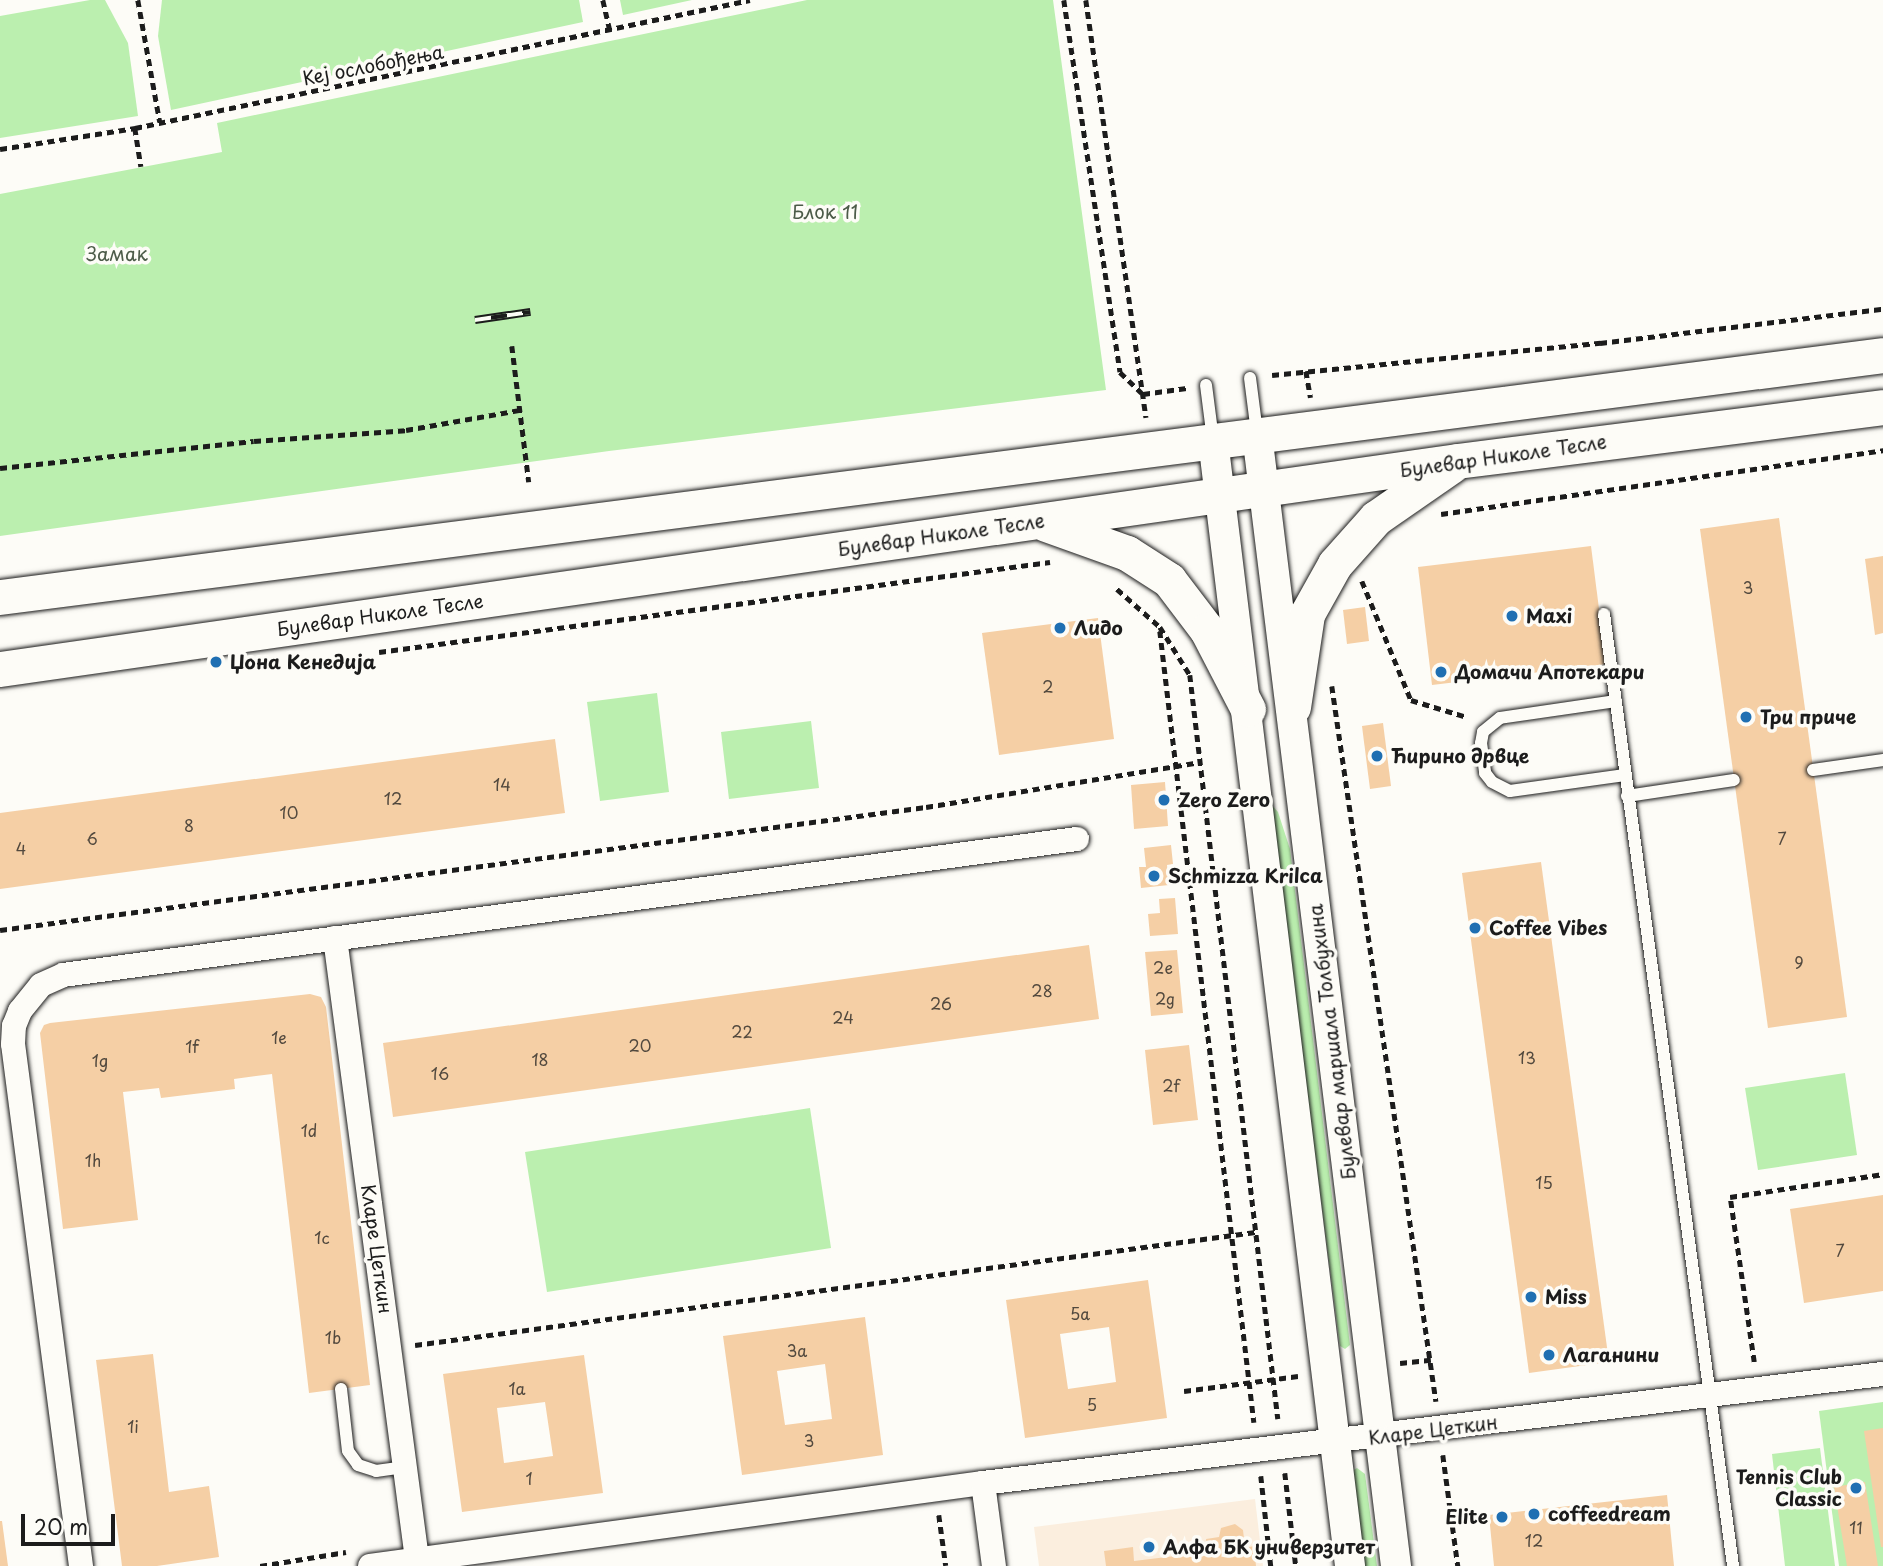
<!DOCTYPE html>
<html>
<head>
<meta charset="utf-8">
<style>
  body { margin:0 }
  #map { position:relative; width:1883px; height:1566px; overflow:hidden; background:#fdfcf7; font-family:"Playpen Sans",sans-serif }
  div>[style] { position:absolute }
  [style*='--x'] { left:calc(var(--x)*1px); top:calc(var(--y)*1px); width:calc(var(--w)*1px); rotate:calc(var(--a)*1deg) }
  .built>* { inset:0; background:#fbeede }
  .green>* { inset:0; background:#bbefaf }
  .building>* { inset:0; background:#f5cfa5 }
  .path>* { height:4.5px; margin-top:-2.25px; transform-origin:0; background:repeating-linear-gradient(90deg,#1c1c1c 0 7px,transparent 0 12px) }
  .roads { filter:drop-shadow(0 0 2px #1c1c1c) drop-shadow(0 0 2px #1c1c1c) }
  .service>* { height:12px; margin:-6px; padding:0 6px; transform-origin:6px; border-radius:6px; background:#fdfcf7 }
  .minor>* { height:24px; margin:-12px; padding:0 12px; transform-origin:12px; border-radius:12px; background:#fdfcf7 }
  .tertiary>* { height:30px; margin:-15px; padding:0 15px; transform-origin:15px; border-radius:15px; background:#fdfcf7 }
  .secondary>* { height:35px; margin:-17.5px; padding:0 17.5px; transform-origin:17.5px; border-radius:17.5px; background:#fdfcf7 }
  .rail>* { height:8px; margin-top:-4px; transform-origin:0; background:repeating-linear-gradient(90deg,#fdfcf7 0 16px,#1c1c1c 0 32px); box-sizing:border-box; border-block:2px solid #1c1c1c }
  .dots>* { width:19px; height:19px; translate:-50% -50%; box-sizing:border-box; border:4px solid #fdfcf7; border-radius:50% }
  span { translate:-50% -50%; white-space:nowrap; text-align:center; line-height:1.15; -webkit-text-stroke:7px #fdfcf7; paint-order:stroke }
  .number-label { font-size:16px; color:#52493e }
  .number-label span { -webkit-text-stroke-width:0 }
  .street-label { font-size:19px; color:#1c1c1c }
  .park-label { font-size:19px; color:#4c5b48 }
  .poi-label { font-size:19px; color:#1c1c1c; font-weight:700 }
  .left { translate:0 -50%; text-align:left }
  .right { translate:-100% -50%; text-align:right }
  .scale { position:absolute; left:21px; top:1514px; width:94px; height:32px; box-sizing:border-box; border:4px solid #1c1c1c; border-top:0; padding-left:9px; font-size:21px; line-height:24px; white-space:nowrap; color:#1c1c1c; -webkit-text-stroke:5px #fdfcf7; paint-order:stroke }
</style>
</head>
<body>
<div id="map">
  <div class="built">
    <i style="clip-path:polygon(1255px 1499px,1263px 1566px,1039px 1566px,1034px 1527px)"></i>
  </div>
  <div class="green">
    <i style="clip-path:polygon(90px 0,105px 0,128px 43px,138px 116px,0 138px,0 16px)"></i>
    <i style="clip-path:polygon(162px 0,579px 0,583px 22px,171px 110px,158px 36px)"></i>
    <i style="clip-path:polygon(620px 0,692px 0,623px 15px)"></i>
    <i style="clip-path:polygon(807px 0,1053px 0,1106px 390px,609px 451px,0 536px,0 194px,222px 152px,217px 123px)"></i>
    <i style="clip-path:polygon(657px 693px,669px 792px,600px 801px,587px 702px)"></i>
    <i style="clip-path:polygon(811px 721px,819px 788px,729px 799px,721px 732px)"></i>
    <i style="clip-path:polygon(1269px 802px,1278px 812px,1290px 849px,1350px 1345px,1345px 1349px,1340px 1346px)"></i>
    <i style="clip-path:polygon(1845px 1073px,1857px 1155px,1758px 1170px,1745px 1088px)"></i>
    <i style="clip-path:polygon(810px 1108px,831px 1248px,547px 1292px,525px 1152px)"></i>
    <i style="clip-path:polygon(1883px 1402px,1883px 1566px,1839px 1566px,1819px 1411px)"></i>
    <i style="clip-path:polygon(1820px 1448px,1835px 1566px,1785px 1566px,1772px 1454px)"></i>
    <i style="clip-path:polygon(1357px 1468px,1365px 1474px,1377px 1566px,1362px 1566px,1352px 1471px)"></i>
  </div>
  <div class="building">
    <i style="clip-path:polygon(1779px 518px,1847px 1017px,1768px 1028px,1700px 529px)"></i>
    <i style="clip-path:polygon(1591px 546px,1606px 664px,1432px 685px,1418px 567px)"></i>
    <i style="clip-path:polygon(1883px 556px,1883px 633px,1875px 635px,1865px 559px)"></i>
    <i style="clip-path:polygon(1365px 607px,1369px 641px,1347px 644px,1343px 610px)"></i>
    <i style="clip-path:polygon(1098px 618px,1114px 739px,999px 755px,982px 633px)"></i>
    <i style="clip-path:polygon(1383px 723px,1391px 786px,1370px 789px,1362px 726px)"></i>
    <i style="clip-path:polygon(555px 739px,565px 813px,0 889px,0 813px)"></i>
    <i style="clip-path:polygon(1165px 782px,1168px 826px,1134px 829px,1131px 785px)"></i>
    <i style="clip-path:polygon(1171px 845px,1173px 864px,1167px 865px,1169px 885px,1141px 888px,1139px 867px,1146px 867px,1144px 848px)"></i>
    <i style="clip-path:polygon(1541px 862px,1609px 1362px,1529px 1373px,1462px 873px)"></i>
    <i style="clip-path:polygon(1175px 898px,1178px 934px,1150px 936px,1148px 914px,1160px 913px,1159px 899px)"></i>
    <i style="clip-path:polygon(1089px 945px,1099px 1019px,393px 1117px,383px 1043px)"></i>
    <i style="clip-path:polygon(1177px 950px,1183px 1013px,1151px 1016px,1145px 952px)"></i>
    <i style="clip-path:polygon(310px 994px,321px 997px,326px 1007px,370px 1385px,309px 1393px,272px 1074px,234px 1079px,235px 1089px,161px 1098px,159px 1088px,123px 1092px,138px 1220px,63px 1229px,40px 1033px,44px 1025px,50px 1023px)"></i>
    <i style="clip-path:polygon(1189px 1045px,1198px 1120px,1153px 1125px,1145px 1050px)"></i>
    <i style="clip-path:polygon(1883px 1195px,1883px 1291px,1804px 1303px,1790px 1209px)"></i>
    <i style="clip-path:polygon(evenodd,1148px 1280px,1167px 1418px,1025px 1438px,1006px 1300px,1148px 1280px,1109px 1327px,1116px 1382px,1068px 1389px,1060px 1334px,1109px 1327px)"></i>
    <i style="clip-path:polygon(evenodd,865px 1317px,883px 1455px,742px 1475px,723px 1336px,865px 1317px,825px 1364px,832px 1419px,785px 1425px,777px 1371px,825px 1364px)"></i>
    <i style="clip-path:polygon(153px 1354px,169px 1492px,209px 1486px,219px 1557px,157px 1566px,122px 1566px,96px 1360px)"></i>
    <i style="clip-path:polygon(evenodd,584px 1355px,603px 1493px,462px 1512px,443px 1374px,584px 1355px,545px 1402px,553px 1456px,504px 1463px,497px 1408px,545px 1402px)"></i>
    <i style="clip-path:polygon(1883px 1428px,1883px 1547px,1881px 1547px,1864px 1431px)"></i>
    <i style="clip-path:polygon(1865px 1482px,1878px 1566px,1847px 1566px,1834px 1487px)"></i>
    <i style="clip-path:polygon(1667px 1495px,1674px 1566px,1494px 1566px,1489px 1515px)"></i>
    <i style="clip-path:polygon(0 1521px,2px 1521px,8px 1566px,0 1566px)"></i>
    <i style="clip-path:polygon(1235px 1524px,1243px 1530px,1245px 1548px,1254px 1546px,1256px 1566px,1106px 1566px,1104px 1551px,1133px 1547px,1134px 1561px,1208px 1552px,1206px 1539px,1219px 1537px,1221px 1528px)"></i>
  </div>
  <div class="path">
    <i style="--x:138;--y:0;--w:124;--a:79.8"></i>
    <i style="--x:603;--y:0;--w:32;--a:77"></i>
    <i style="--x:1064;--y:0;--w:376;--a:81.4"></i>
    <i style="--x:1120;--y:372;--w:30;--a:44"></i>
    <i style="--x:1086;--y:0;--w:422;--a:81.8"></i>
    <i style="--x:135;--y:128;--w:39;--a:81"></i>
    <i style="--x:0;--y:149;--w:137;--a:-8.8"></i>
    <i style="--x:135;--y:128;--w:628;--a:-11.76"></i>
    <i style="--x:512;--y:346;--w:137;--a:82.9"></i>
    <i style="--x:1306;--y:371;--w:27;--a:80"></i>
    <i style="--x:1272;--y:375;--w:330;--a:-5.6"></i>
    <i style="--x:1600;--y:343;--w:285;--a:-6.9"></i>
    <i style="--x:1143;--y:394;--w:44;--a:-7.8"></i>
    <i style="--x:0;--y:468;--w:255;--a:-6.1"></i>
    <i style="--x:254;--y:441;--w:152;--a:-4.1"></i>
    <i style="--x:406;--y:430;--w:116;--a:-10"></i>
    <i style="--x:1441;--y:514;--w:447;--a:-8.2"></i>
    <i style="--x:1362;--y:581;--w:129;--a:67.6"></i>
    <i style="--x:1411;--y:700;--w:59;--a:16.9"></i>
    <i style="--x:1117;--y:589;--w:57;--a:41.5"></i>
    <i style="--x:1160;--y:627;--w:57;--a:58"></i>
    <i style="--x:1190;--y:675;--w:749;--a:83.25"></i>
    <i style="--x:1160;--y:631;--w:797;--a:83.22"></i>
    <i style="--x:379;--y:652;--w:677;--a:-7.64"></i>
    <i style="--x:1332;--y:686;--w:723;--a:81.72"></i>
    <i style="--x:0;--y:930;--w:934;--a:-7.57"></i>
    <i style="--x:926;--y:807;--w:278;--a:-9.3"></i>
    <i style="--x:415;--y:1345;--w:848;--a:-7.66"></i>
    <i style="--x:1754;--y:1362;--w:167;--a:-98.3"></i>
    <i style="--x:1730;--y:1197;--w:155;--a:-8.5"></i>
    <i style="--x:1400;--y:1363;--w:31;--a:-6"></i>
    <i style="--x:1184;--y:1391;--w:115;--a:-7.5"></i>
    <i style="--x:1443;--y:1455;--w:112;--a:82.3"></i>
    <i style="--x:1285;--y:1473;--w:94;--a:83.3"></i>
    <i style="--x:1261;--y:1476;--w:91;--a:83.7"></i>
    <i style="--x:939;--y:1515;--w:51;--a:82.2"></i>
    <i style="--x:260;--y:1566;--w:87;--a:-9.2"></i>
  </div>
  <div class="roads">
    <div class="service">
      <i style="--x:1250;--y:378;--w:55;--a:82.7"></i>
      <i style="--x:1206;--y:385;--w:55;--a:82.7"></i>
      <i style="--x:1604;--y:614;--w:961;--a:82.28"></i>
      <i style="--x:1616;--y:701;--w:117;--a:171.7"></i>
      <i style="--x:1500;--y:718;--w:22;--a:141"></i>
      <i style="--x:1483;--y:732;--w:11;--a:100"></i>
      <i style="--x:1481;--y:743;--w:30;--a:82"></i>
      <i style="--x:1485;--y:773;--w:11;--a:52"></i>
      <i style="--x:1492;--y:782;--w:20;--a:27"></i>
      <i style="--x:1510;--y:791;--w:116;--a:-7.9"></i>
      <i style="--x:1813;--y:770;--w:71;--a:-8.1"></i>
      <i style="--x:1627;--y:796;--w:108;--a:-8.5"></i>
      <i style="--x:341;--y:1389;--w:62;--a:83.6"></i>
      <i style="--x:348;--y:1451;--w:17;--a:54"></i>
      <i style="--x:358;--y:1465;--w:19;--a:18"></i>
      <i style="--x:376;--y:1471;--w:30;--a:-8"></i>
    </div>
    <div class="minor">
      <i style="--x:335;--y:938;--w:626;--a:82.48"></i>
      <i style="--x:983;--y:1483;--w:84;--a:82.5"></i>
      <i style="--x:81;--y:1566;--w:526;--a:-97.42"></i>
      <i style="--x:13;--y:1044;--w:18;--a:-87"></i>
      <i style="--x:14;--y:1026;--w:16;--a:-68"></i>
      <i style="--x:20;--y:1011;--w:33;--a:-51"></i>
      <i style="--x:41;--y:985;--w:24;--a:-24"></i>
      <i style="--x:63;--y:975;--w:1023;--a:-7.64"></i>
      <i style="--x:370;--y:1566;--w:619;--a:-7.71"></i>
      <i style="--x:983;--y:1483;--w:907;--a:-6.91"></i>
    </div>
    <div class="tertiary">
      <i style="--x:1257;--y:434;--w:1141;--a:83"></i>
      <i style="--x:1213;--y:440;--w:1134;--a:83.06"></i>
    </div>
    <div class="secondary">
      <i style="--x:1046;--y:524;--w:86;--a:19.7"></i>
      <i style="--x:1127;--y:553;--w:50;--a:32.7"></i>
      <i style="--x:1169;--y:580;--w:63;--a:52.8"></i>
      <i style="--x:1207;--y:630;--w:89;--a:62.6"></i>
      <i style="--x:0;--y:597;--w:1898;--a:-7.32"></i>
      <i style="--x:0;--y:669;--w:1472;--a:-8.12"></i>
      <i style="--x:1457;--y:461;--w:429;--a:-7.2"></i>
      <i style="--x:1293;--y:707;--w:94;--a:-81.4"></i>
      <i style="--x:1307;--y:614;--w:57;--a:-60.8"></i>
      <i style="--x:1335;--y:564;--w:62;--a:-48.3"></i>
      <i style="--x:1376;--y:518;--w:91;--a:-34.7"></i>
    </div>
  </div>
  <div class="rail">
    <i style="--x:475;--y:320;--w:56;--a:-8.3"></i>
  </div>
  <div class="dots">
    <i style="left:1512px;top:616px;background:#1f6fb2"></i>
    <i style="left:1060px;top:628px;background:#1f6fb2"></i>
    <i style="left:216px;top:662px;background:#1f6fb2"></i>
    <i style="left:1441px;top:672px;background:#1f6fb2"></i>
    <i style="left:1746px;top:717px;background:#1f6fb2"></i>
    <i style="left:1377px;top:756px;background:#1f6fb2"></i>
    <i style="left:1164px;top:800px;background:#1f6fb2"></i>
    <i style="left:1154px;top:876px;background:#1f6fb2"></i>
    <i style="left:1475px;top:928px;background:#1f6fb2"></i>
    <i style="left:1531px;top:1297px;background:#1f6fb2"></i>
    <i style="left:1549px;top:1355px;background:#1f6fb2"></i>
    <i style="left:1856px;top:1488px;background:#1f6fb2"></i>
    <i style="left:1534px;top:1514px;background:#1f6fb2"></i>
    <i style="left:1502px;top:1517px;background:#1f6fb2"></i>
    <i style="left:1149px;top:1547px;background:#1f6fb2"></i>
  </div>
  <div class="number-label">
    <span style="left:1748px;top:587px">3</span>
    <span style="left:1048px;top:686px">2</span>
    <span style="left:502px;top:784px">14</span>
    <span style="left:393px;top:798px">12</span>
    <span style="left:289px;top:812px">10</span>
    <span style="left:189px;top:825px">8</span>
    <span style="left:92px;top:838px">6</span>
    <span style="left:1782px;top:838px">7</span>
    <span style="left:21px;top:848px">4</span>
    <span style="left:1799px;top:962px">9</span>
    <span style="left:1163px;top:967px">2e</span>
    <span style="left:1042px;top:990px">28</span>
    <span style="left:1165px;top:998px">2g</span>
    <span style="left:941px;top:1003px">26</span>
    <span style="left:843px;top:1017px">24</span>
    <span style="left:742px;top:1031px">22</span>
    <span style="left:279px;top:1037px">1e</span>
    <span style="left:640px;top:1045px">20</span>
    <span style="left:192px;top:1046px">1f</span>
    <span style="left:1527px;top:1057px">13</span>
    <span style="left:540px;top:1059px">18</span>
    <span style="left:100px;top:1060px">1g</span>
    <span style="left:440px;top:1073px">16</span>
    <span style="left:1171px;top:1085px">2f</span>
    <span style="left:309px;top:1130px">1d</span>
    <span style="left:93px;top:1160px">1h</span>
    <span style="left:1544px;top:1182px">15</span>
    <span style="left:322px;top:1237px">1c</span>
    <span style="left:1840px;top:1250px">7</span>
    <span style="left:1080px;top:1313px">5a</span>
    <span style="left:333px;top:1337px">1b</span>
    <span style="left:797px;top:1350px">3a</span>
    <span style="left:517px;top:1388px">1a</span>
    <span style="left:1092px;top:1404px">5</span>
    <span style="left:133px;top:1426px">1i</span>
    <span style="left:809px;top:1440px">3</span>
    <span style="left:529px;top:1478px">1</span>
    <span style="left:1856px;top:1527px">11</span>
    <span style="left:1534px;top:1540px">12</span>
  </div>
  <div class="street-label">
    <span style="left:373px;top:65px;rotate:-11deg">Кеј ослобођења</span>
    <span style="left:1503px;top:456px;rotate:-8deg">Булевар Николе Тесле</span>
    <span style="left:941px;top:535px;rotate:-8deg">Булевар Николе Тесле</span>
    <span style="left:380px;top:615px;rotate:-8deg">Булевар Николе Тесле</span>
    <span style="left:1332px;top:1042px;rotate:-97deg">Булевар маршала Толбухина</span>
    <span style="left:377px;top:1249px;rotate:82deg">Кларе Цеткин</span>
    <span style="left:1433px;top:1430px;rotate:-7deg">Кларе Цеткин</span>
  </div>
  <div class="park-label">
    <span style="left:825px;top:212px">Блок 11</span>
    <span style="left:117px;top:254px">Замак</span>
  </div>
  <div class="poi-label">
    <span class="left" style="left:1526px;top:616px">Maxi</span>
    <span class="left" style="left:1074px;top:628px">Лидо</span>
    <span class="left" style="left:230px;top:662px">Џона Кенедија</span>
    <span class="left" style="left:1455px;top:672px">Домачи Апотекари</span>
    <span class="left" style="left:1760px;top:717px">Три приче</span>
    <span class="left" style="left:1391px;top:756px">Ћирино дрвце</span>
    <span class="left" style="left:1178px;top:800px">Zero Zero</span>
    <span class="left" style="left:1168px;top:876px">Schmizza Krilca</span>
    <span class="left" style="left:1489px;top:928px">Coffee Vibes</span>
    <span class="left" style="left:1545px;top:1297px">Miss</span>
    <span class="left" style="left:1563px;top:1355px">Лаганини</span>
    <span class="right" style="left:1842px;top:1488px">Tennis Club<br>Classic</span>
    <span class="left" style="left:1548px;top:1514px">coffeedream</span>
    <span class="right" style="left:1488px;top:1517px">Elite</span>
    <span class="left" style="left:1163px;top:1547px">Алфа БК универзитет</span>
  </div>
  <div class="scale">20 m</div>
</div>
</body>
</html>
